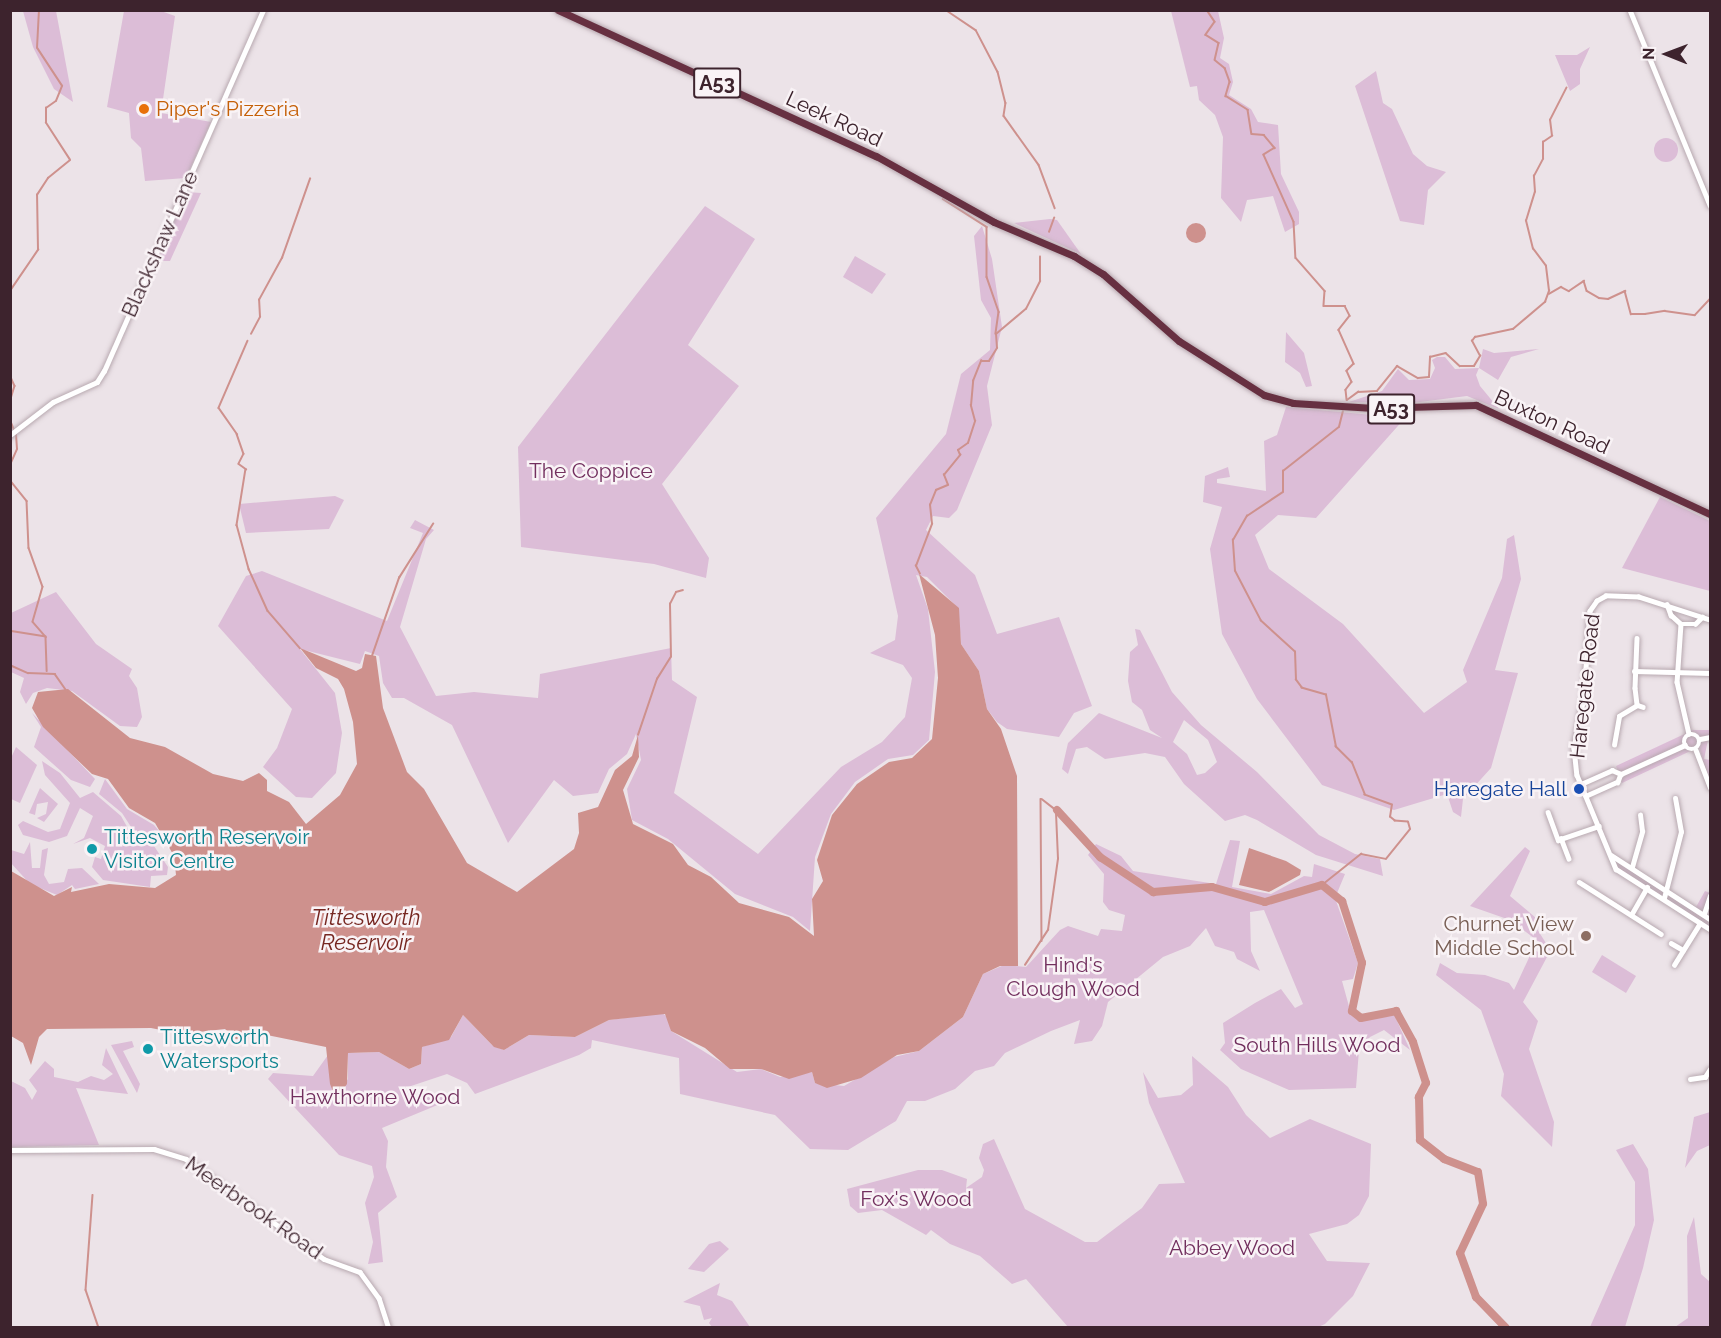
<!DOCTYPE html>
<html>
<head>
<meta charset="utf-8">
<style>
  body { margin:0 }
  #map { position:relative; width:1721px; height:1338px; overflow:hidden; background:#ece3e8; font-family:Raleway,sans-serif }
  div>[style] { position:absolute }
  [style*='--x'] { left:calc(var(--x)*1px); top:calc(var(--y)*1px); width:calc(var(--w)*1px); rotate:calc(var(--a)*1deg) }
  .green>* { inset:0; background:#dcbdd7 }
  .round { border-radius:50% }
  .water>* { inset:0; background:#ce918d }
  .stream>* { height:1.5px; margin:-0.75px; padding:0 0.75px; transform-origin:0.75px; border-radius:0.75px; background:#ce918d }
  .river>* { height:8px; margin:-4px; padding:0 4px; transform-origin:4px; border-radius:4px; background:#ce918d }
  .roads { filter:drop-shadow(0 0 2px #b8a9b0) drop-shadow(0 0 2px #b8a9b0) }
  .minor>* { height:4.5px; margin:-2.25px; padding:0 2.25px; transform-origin:2.25px; border-radius:2.25px; background:#fff }
  .minor>.ring { margin:-2.25px; padding:0; box-sizing:content-box; background:none; border:4.5px solid #fff; border-radius:50% }
  .highway>* { height:7px; margin:-3.5px; padding:0 3.5px; transform-origin:3.5px; border-radius:3.5px; background:#673041 }
  .dots>* { width:16px; height:16px; translate:-50% -50%; box-sizing:border-box; border:3px solid #f9f3f6; border-radius:50% }
  span { translate:-50% -50%; white-space:nowrap; text-align:center; line-height:1.15; -webkit-text-stroke:5px #f9f3f6; paint-order:stroke }
  .shield-label span { padding:2px 4px; background:#f9f3f6; border:2px solid; border-radius:4px; -webkit-text-stroke-width:0 }
  .shield-label { font-size:20px; color:#3d232d; font-weight:700 }
  .food-label { font-size:21px; color:#c56008 }
  .left { translate:0 -50%; text-align:left }
  .street-label { font-size:21px; color:#3d232d }
  .park-label { font-size:21px; color:#722f5e }
  .transit-label { font-size:21px; color:#164399 }
  .right { translate:-100% -50%; text-align:right }
  .culture-label { font-size:21px; color:#0d838f }
  .education-label { font-size:21px; color:#785e54 }
  .water-label { font-size:22px; color:#762620; font-style:italic }
  .frame { position:absolute; inset:0; border:12px solid #3d232d; pointer-events:none }
  .north { position:absolute; left:1637px; top:24px; width:60px; height:60px; -webkit-text-stroke:4px #f9f3f6; paint-order:stroke; rotate:271deg; font-size:16px; font-weight:700; line-height:24px; text-align:center; color:#3d232d }
  .north::after { content:''; display:block; margin:auto; width:21px; height:27px; background:#3d232d; clip-path:polygon(50% 0,100% 100%,50% 72%,0 100%) }
</style>
</head>
<body>
<div id="map">
  <div class="green">
    <i style="clip-path:polygon(23px 11px,56px 11px,73px 102px,54px 89px,33px 47px)"></i>
    <i style="clip-path:polygon(124px 11px,161px 11px,175px 16px,161px 113px,211px 122px,186px 178px,145px 181px,141px 148px,131px 138px,129px 113px,107px 107px)"></i>
    <i style="clip-path:polygon(1171px 11px,1218px 11px,1224px 38px,1220px 58px,1229px 64px,1233px 82px,1229px 95px,1251px 109px,1258px 122px,1278px 125px,1281px 174px,1299px 212px,1299px 224px,1285px 232px,1273px 196px,1247px 200px,1241px 222px,1221px 198px,1223px 137px,1215px 115px,1199px 100px,1197px 86px,1190px 87px)"></i>
    <i style="clip-path:polygon(1590px 47px,1580px 69px,1580px 84px,1570px 91px,1555px 55px,1577px 55px)"></i>
    <i style="clip-path:polygon(1376px 71px,1383px 103px,1392px 109px,1413px 154px,1427px 166px,1446px 172px,1428px 190px,1424px 225px,1400px 221px,1355px 86px)"></i>
    <i class="round" style="left:1654px;top:138px;width:24px;height:24px"></i>
    <i style="clip-path:polygon(187px 192px,201px 193px,170px 261px,156px 261px)"></i>
    <i style="clip-path:polygon(705px 206px,755px 239px,688px 345px,739px 386px,662px 484px,709px 558px,706px 578px,654px 564px,521px 547px,518px 447px)"></i>
    <i style="clip-path:polygon(1057px 220px,1081px 254px,1014px 223px,1050px 219px)"></i>
    <i style="clip-path:polygon(982px 226px,992px 259px,1002px 327px,987px 386px,992px 425px,957px 510px,949px 518px,933px 516px,926px 530px,975px 575px,997px 634px,1059px 617px,1092px 706px,1074px 713px,1059px 737px,1007px 729px,997px 722px,987px 709px,979px 671px,961px 644px,958px 608px,927px 577px,916px 575px,928px 609px,935px 672px,929px 740px,913px 755px,888px 759px,855px 782px,831px 814px,815px 857px,810px 931px,793px 917px,735px 894px,668px 839px,632px 820px,627px 789px,641px 760px,636px 734px,627px 754px,609px 769px,598px 793px,573px 796px,554px 780px,508px 843px,452px 725px,404px 698px,392px 698px,383px 683px,379px 656px,365px 651px,360px 664px,300px 649px,335px 693px,342px 733px,336px 773px,312px 798px,296px 797px,263px 767px,277px 748px,292px 709px,218px 626px,246px 576px,262px 571px,387px 621px,423px 533px,410px 528px,415px 520px,434px 530px,426px 539px,400px 627px,436px 696px,474px 692px,538px 698px,540px 674px,671px 648px,672px 680px,697px 697px,674px 793px,758px 854px,841px 767px,882px 742px,905px 717px,912px 678px,903px 665px,870px 653px,895px 640px,898px 616px,876px 518px,946px 434px,961px 374px,990px 350px,991px 318px,981px 300px,974px 236px)"></i>
    <i style="clip-path:polygon(855px 256px,886px 274px,872px 294px,843px 277px)"></i>
    <i style="clip-path:polygon(1286px 332px,1304px 353px,1312px 386px,1306px 387px,1300px 373px,1285px 362px)"></i>
    <i style="clip-path:polygon(1483px 349px,1494px 353px,1539px 349px,1511px 357px,1498px 380px,1479px 368px,1476px 375px,1480px 386px,1499px 409px,1467px 396px,1412px 403px,1349px 402px,1382px 391px,1398px 369px,1409px 380px,1430px 379px,1435px 368px,1432px 360px,1437px 357px,1445px 357px,1455px 369px,1479px 368px)"></i>
    <i style="clip-path:polygon(1286px 407px,1405px 418px,1316px 518px,1278px 515px,1255px 535px,1269px 569px,1343px 624px,1424px 713px,1467px 682px,1463px 670px,1502px 578px,1507px 539px,1514px 535px,1521px 579px,1495px 670px,1518px 673px,1491px 768px,1463px 799px,1461px 817px,1453px 812px,1447px 794px,1394px 810px,1322px 785px,1257px 699px,1222px 634px,1210px 549px,1222px 507px,1203px 502px,1205px 476px,1228px 467px,1230px 477px,1217px 479px,1217px 483px,1266px 491px,1264px 441px,1277px 435px)"></i>
    <i style="clip-path:polygon(335px 496px,344px 500px,329px 529px,246px 533px,239px 504px)"></i>
    <i style="clip-path:polygon(1660px 497px,1710px 521px,1710px 591px,1622px 568px)"></i>
    <i style="clip-path:polygon(56px 592px,96px 644px,132px 669px,129px 676px,137px 688px,142px 717px,137px 727px,120px 726px,72px 691px,47px 688px,33px 693px,26px 704px,20px 692px,24px 678px,11px 672px,11px 613px)"></i>
    <i style="clip-path:polygon(evenodd,1135px 629px,1140px 630px,1172px 692px,1201px 725px,1257px 772px,1319px 835px,1355px 854px,1380px 859px,1383px 876px,1316px 855px,1257px 820px,1245px 815px,1225px 821px,1184px 784px,1165px 757px,1145px 753px,1105px 759px,1087px 747px,1076px 749px,1068px 774px,1062px 769px,1068px 743px,1099px 713px,1162px 738px,1150px 730px,1142px 710px,1132px 702px,1128px 681px,1130px 652px,1138px 645px,1135px 629px,1184px 720px,1208px 740px,1217px 762px,1205px 773px,1197px 775px,1187px 754px,1173px 742px,1184px 720px)"></i>
    <i style="clip-path:polygon(32px 713px,95px 779px,90px 787px,71px 780px,34px 747px,41px 727px)"></i>
    <i style="clip-path:polygon(1693px 730px,1710px 730px,1704px 759px,1710px 760px,1710px 787px,1699px 747px,1622px 783px,1616px 766px)"></i>
    <i style="clip-path:polygon(16px 747px,37px 765px,20px 803px,11px 799px,11px 758px)"></i>
    <i style="clip-path:polygon(42px 761px,60px 773px,80px 798px,93px 792px,121px 816px,130px 832px,154px 846px,168px 867px,167px 875px,151px 876px,150px 887px,103px 880px,92px 867px,95px 857px,101px 859px,105px 846px,90px 838px,73px 844px,84px 838px,93px 816px,80px 808px,67px 836px,49px 842px,23px 835px,18px 825px,23px 821px,48px 832px,60px 829px,70px 803px,45px 775px)"></i>
    <i style="clip-path:polygon(105px 779px,127px 809px,154px 825px,165px 838px,148px 838px,133px 830px,122px 813px,99px 794px)"></i>
    <i style="clip-path:polygon(40px 788px,58px 804px,44px 822px,37px 818px,46px 814px,48px 802px,37px 804px,35px 815px,29px 813px)"></i>
    <i style="clip-path:polygon(1230px 840px,1240px 841px,1232px 887px,1271px 894px,1304px 876px,1312px 877px,1314px 864px,1345px 874px,1335px 898px,1358px 963px,1353px 979px,1342px 981px,1350px 1010px,1361px 1019px,1394px 1014px,1410px 1050px,1384px 1030px,1370px 1037px,1359px 1050px,1356px 1088px,1289px 1090px,1241px 1069px,1220px 1050px,1225px 1043px,1223px 1023px,1255px 1003px,1281px 989px,1295px 1008px,1303px 1004px,1264px 910px,1250px 912px,1251px 951px,1260px 971px,1237px 959px,1234px 952px,1215px 946px,1206px 928px,1190px 946px,1163px 957px,1108px 1002px,1102px 1026px,1092px 1041px,1074px 1044px,1080px 1020px,1051px 1031px,1005px 1053px,994px 1066px,975px 1071px,955px 1089px,925px 1101px,907px 1101px,896px 1121px,848px 1150px,810px 1149px,775px 1115px,680px 1094px,679px 1058px,592px 1040px,591px 1048px,579px 1055px,475px 1094px,467px 1083px,447px 1074px,405px 1088px,431px 1098px,443px 1094px,452px 1099px,382px 1128px,388px 1141px,386px 1167px,397px 1197px,378px 1213px,383px 1262px,368px 1264px,373px 1242px,365px 1203px,374px 1177px,372px 1166px,339px 1155px,268px 1079px,273px 1073px,313px 1076px,328px 1055px,336px 1099px,348px 1079px,348px 1053px,379px 1052px,409px 1069px,421px 1064px,422px 1047px,451px 1037px,463px 1015px,492px 1045px,504px 1050px,529px 1035px,575px 1037px,609px 1020px,662px 1013px,669px 1018px,671px 1031px,737px 1072px,761px 1069px,780px 1077px,812px 1072px,815px 1083px,844px 1086px,894px 1057px,919px 1051px,963px 1017px,983px 974px,1004px 965px,1026px 967px,1060px 930px,1068px 926px,1098px 936px,1101px 929px,1122px 931px,1125px 915px,1109px 910px,1103px 902px,1104px 874px,1088px 855px,1096px 844px,1121px 856px,1133px 871px,1216px 884px)"></i>
    <i style="clip-path:polygon(30px 842px,32px 868px,40px 868px,42px 850px,48px 848px,44px 875px,49px 884px,64px 882px,68px 869px,82px 868px,99px 884px,75px 889px,72px 885px,57px 895px,30px 884px,10px 862px,11px 850px,24px 854px)"></i>
    <i style="clip-path:polygon(1525px 847px,1530px 851px,1510px 896px,1536px 918px,1537px 929px,1551px 951px,1510px 920px,1470px 906px)"></i>
    <i style="clip-path:polygon(1623px 862px,1696px 907px,1705px 891px,1710px 893px,1704px 914px,1710px 928px,1618px 871px,1617px 865px)"></i>
    <i style="clip-path:polygon(1533px 949px,1547px 957px,1523px 1002px,1538px 1021px,1529px 1049px,1554px 1122px,1552px 1147px,1501px 1096px,1504px 1074px,1481px 1010px,1436px 975px,1440px 963px,1457px 973px,1485px 975px,1509px 983px,1514px 990px)"></i>
    <i style="clip-path:polygon(1602px 955px,1636px 976px,1626px 993px,1592px 972px)"></i>
    <i style="clip-path:polygon(132px 1041px,134px 1047px,123px 1051px,140px 1084px,137px 1093px,111px 1045px)"></i>
    <i style="clip-path:polygon(106px 1048px,128px 1094px,76px 1088px,99px 1145px,11px 1147px,11px 1081px,25px 1088px,32px 1100px,37px 1091px,29px 1080px,45px 1061px,54px 1069px,54px 1077px,78px 1082px,91px 1076px,104px 1080px,113px 1074px,102px 1065px)"></i>
    <i style="clip-path:polygon(1192px 1056px,1228px 1087px,1246px 1115px,1270px 1138px,1310px 1119px,1371px 1144px,1369px 1196px,1359px 1215px,1347px 1224px,1309px 1234px,1327px 1261px,1370px 1263px,1353px 1296px,1325px 1324px,1316px 1328px,1068px 1327px,1026px 1279px,1012px 1284px,980px 1256px,950px 1244px,931px 1230px,926px 1235px,882px 1210px,858px 1213px,850px 1206px,847px 1189px,918px 1170px,942px 1170px,967px 1179px,966px 1188px,982px 1177px,984px 1170px,979px 1158px,983px 1144px,994px 1139px,1025px 1209px,1085px 1242px,1097px 1242px,1142px 1208px,1159px 1184px,1185px 1183px,1149px 1103px,1143px 1072px,1158px 1098px,1181px 1095px,1193px 1085px)"></i>
    <i style="clip-path:polygon(1710px 1112px,1710px 1145px,1697px 1151px,1685px 1168px,1694px 1117px)"></i>
    <i style="clip-path:polygon(1633px 1144px,1648px 1169px,1654px 1220px,1643px 1268px,1625px 1327px,1590px 1327px,1635px 1225px,1635px 1182px,1616px 1150px)"></i>
    <i style="clip-path:polygon(1694px 1217px,1701px 1274px,1710px 1282px,1710px 1327px,1675px 1327px,1688px 1318px,1687px 1236px)"></i>
    <i style="clip-path:polygon(720px 1241px,729px 1249px,704px 1272px,688px 1269px,709px 1244px)"></i>
    <i style="clip-path:polygon(720px 1283px,717px 1295px,732px 1301px,750px 1327px,712px 1327px,709px 1323px,712px 1318px,704px 1320px,700px 1306px,683px 1302px)"></i>
  </div>
  <div class="water">
    <i class="round" style="left:1186px;top:223px;width:20px;height:20px"></i>
    <i style="clip-path:polygon(919px 574px,959px 608px,961px 644px,979px 671px,987px 709px,1001px 729px,1017px 776px,1018px 966px,1000px 966px,983px 974px,963px 1017px,919px 1051px,897px 1055px,861px 1078px,827px 1088px,815px 1083px,812px 1072px,789px 1079px,761px 1069px,730px 1069px,705px 1048px,671px 1031px,665px 1014px,609px 1020px,575px 1037px,529px 1035px,504px 1050px,494px 1047px,463px 1015px,449px 1040px,422px 1047px,421px 1064px,409px 1069px,379px 1052px,348px 1053px,347px 1084px,336px 1099px,330px 1084px,326px 1047px,257px 1033px,236px 1039px,225px 1029px,181px 1034px,151px 1028px,47px 1029px,39px 1037px,31px 1065px,23px 1043px,11px 1036px,11px 871px,54px 896px,72px 887px,71px 892px,109px 884px,155px 888px,176px 875px,174px 856px,155px 823px,129px 808px,108px 779px,92px 774px,43px 727px,32px 708px,38px 692px,68px 689px,130px 738px,165px 747px,213px 774px,243px 781px,259px 773px,267px 780px,267px 791px,289px 802px,306px 824px,340px 795px,357px 764px,353px 722px,344px 689px,338px 679px,316px 668px,300px 648px,356px 671px,362px 668px,365px 654px,376px 656px,383px 708px,407px 772px,424px 789px,467px 863px,517px 892px,574px 849px,579px 833px,578px 813px,598px 807px,615px 770px,632px 756px,638px 735px,639px 757px,623px 790px,633px 824px,673px 844px,688px 865px,711px 877px,739px 903px,789px 917px,814px 936px,812px 899px,823px 881px,817px 860px,832px 815px,857px 784px,889px 762px,912px 758px,932px 739px,938px 678px,935px 635px)"></i>
    <i style="clip-path:polygon(1249px 848px,1286px 861px,1301px 870px,1300px 875px,1269px 892px,1239px 885px)"></i>
  </div>
  <div class="stream">
    <i style="--x:946;--y:10;--w:36;--a:34"></i>
    <i style="--x:976;--y:30;--w:47;--a:62.4"></i>
    <i style="--x:998;--y:72;--w:32;--a:76"></i>
    <i style="--x:1006;--y:103;--w:13;--a:99"></i>
    <i style="--x:1004;--y:116;--w:60;--a:54.5"></i>
    <i style="--x:1039;--y:165;--w:46;--a:69.6"></i>
    <i style="--x:1207;--y:10;--w:14;--a:56"></i>
    <i style="--x:1215;--y:22;--w:16;--a:125"></i>
    <i style="--x:1206;--y:35;--w:15;--a:32"></i>
    <i style="--x:1219;--y:43;--w:17;--a:103"></i>
    <i style="--x:1215;--y:60;--w:13;--a:39"></i>
    <i style="--x:1225;--y:68;--w:15;--a:70"></i>
    <i style="--x:1230;--y:82;--w:15;--a:106"></i>
    <i style="--x:1226;--y:96;--w:26;--a:32"></i>
    <i style="--x:1248;--y:110;--w:24;--a:81"></i>
    <i style="--x:1252;--y:134;--w:12;--a:5"></i>
    <i style="--x:1264;--y:135;--w:17;--a:50"></i>
    <i style="--x:1275;--y:148;--w:13;--a:148"></i>
    <i style="--x:1264;--y:155;--w:73;--a:65.9"></i>
    <i style="--x:1294;--y:222;--w:36;--a:87"></i>
    <i style="--x:1296;--y:258;--w:44;--a:48.7"></i>
    <i style="--x:1325;--y:291;--w:15;--a:94"></i>
    <i style="--x:1324;--y:306;--w:21;--a:0"></i>
    <i style="--x:1345;--y:306;--w:11;--a:63"></i>
    <i style="--x:1350;--y:316;--w:18;--a:128"></i>
    <i style="--x:1339;--y:330;--w:37;--a:66"></i>
    <i style="--x:1354;--y:364;--w:10;--a:135"></i>
    <i style="--x:1347;--y:371;--w:12;--a:66"></i>
    <i style="--x:1352;--y:382;--w:10;--a:127"></i>
    <i style="--x:1346;--y:390;--w:10;--a:84"></i>
    <i style="--x:1347;--y:400;--w:14;--a:-36"></i>
    <i style="--x:1358;--y:392;--w:19;--a:-3"></i>
    <i style="--x:1377;--y:391;--w:32;--a:-51"></i>
    <i style="--x:1397;--y:366;--w:24;--a:30"></i>
    <i style="--x:1418;--y:378;--w:11;--a:-5"></i>
    <i style="--x:1429;--y:377;--w:20;--a:-87"></i>
    <i style="--x:1430;--y:357;--w:16;--a:-14"></i>
    <i style="--x:1446;--y:353;--w:19;--a:43"></i>
    <i style="--x:1460;--y:366;--w:14;--a:0"></i>
    <i style="--x:1474;--y:366;--w:12;--a:-59"></i>
    <i style="--x:1480;--y:356;--w:17;--a:-118"></i>
    <i style="--x:1472;--y:341;--w:5;--a:-53"></i>
    <i style="--x:1475;--y:337;--w:39;--a:-12"></i>
    <i style="--x:1513;--y:329;--w:42;--a:-40.2"></i>
    <i style="--x:1545;--y:302;--w:12;--a:-70"></i>
    <i style="--x:1549;--y:291;--w:25;--a:-97"></i>
    <i style="--x:1546;--y:266;--w:21;--a:-127"></i>
    <i style="--x:1533;--y:249;--w:29;--a:-104"></i>
    <i style="--x:1526;--y:221;--w:30;--a:-73"></i>
    <i style="--x:1535;--y:192;--w:16;--a:-94"></i>
    <i style="--x:1534;--y:176;--w:19;--a:-62"></i>
    <i style="--x:1543;--y:159;--w:17;--a:-90"></i>
    <i style="--x:1543;--y:142;--w:11;--a:-34"></i>
    <i style="--x:1552;--y:136;--w:16;--a:-97"></i>
    <i style="--x:1550;--y:120;--w:36;--a:-63"></i>
    <i style="--x:943;--y:199;--w:52;--a:32.5"></i>
    <i style="--x:987;--y:227;--w:50;--a:90"></i>
    <i style="--x:987;--y:277;--w:37;--a:71"></i>
    <i style="--x:999;--y:312;--w:22;--a:98"></i>
    <i style="--x:996;--y:334;--w:39;--a:-40"></i>
    <i style="--x:1026;--y:309;--w:31;--a:-63"></i>
    <i style="--x:1040;--y:281;--w:24;--a:-90"></i>
    <i style="--x:1049;--y:232;--w:15;--a:-70"></i>
    <i style="--x:10;--y:291;--w:50;--a:-55.7"></i>
    <i style="--x:38;--y:250;--w:55;--a:-91"></i>
    <i style="--x:37;--y:195;--w:20;--a:-57"></i>
    <i style="--x:48;--y:178;--w:28;--a:-39"></i>
    <i style="--x:70;--y:160;--w:44;--a:-123"></i>
    <i style="--x:46;--y:123;--w:15;--a:-90"></i>
    <i style="--x:46;--y:108;--w:12;--a:-35"></i>
    <i style="--x:56;--y:101;--w:16;--a:-68"></i>
    <i style="--x:62;--y:86;--w:45;--a:-123.3"></i>
    <i style="--x:37;--y:48;--w:38;--a:-87"></i>
    <i style="--x:1549;--y:294;--w:14;--a:-30"></i>
    <i style="--x:1561;--y:287;--w:9;--a:27"></i>
    <i style="--x:1569;--y:291;--w:18;--a:-34"></i>
    <i style="--x:1584;--y:281;--w:10;--a:73"></i>
    <i style="--x:1587;--y:291;--w:14;--a:30"></i>
    <i style="--x:1599;--y:298;--w:9;--a:6"></i>
    <i style="--x:1608;--y:299;--w:19;--a:-25"></i>
    <i style="--x:1625;--y:291;--w:24;--a:75"></i>
    <i style="--x:1631;--y:314;--w:14;--a:0"></i>
    <i style="--x:1645;--y:314;--w:20;--a:-9"></i>
    <i style="--x:1665;--y:311;--w:30;--a:8"></i>
    <i style="--x:1695;--y:315;--w:22;--a:-47"></i>
    <i style="--x:251;--y:334;--w:19;--a:-62"></i>
    <i style="--x:260;--y:317;--w:17;--a:-93"></i>
    <i style="--x:259;--y:300;--w:48;--a:-61.3"></i>
    <i style="--x:282;--y:258;--w:84;--a:-70.5"></i>
    <i style="--x:248;--y:341;--w:73;--a:113.4"></i>
    <i style="--x:219;--y:408;--w:32;--a:55"></i>
    <i style="--x:237;--y:434;--w:21;--a:71"></i>
    <i style="--x:244;--y:454;--w:11;--a:117"></i>
    <i style="--x:239;--y:464;--w:9;--a:36"></i>
    <i style="--x:246;--y:469;--w:57;--a:99.1"></i>
    <i style="--x:237;--y:525;--w:46;--a:74.7"></i>
    <i style="--x:249;--y:569;--w:46;--a:65.7"></i>
    <i style="--x:268;--y:611;--w:49;--a:49.1"></i>
    <i style="--x:10;--y:375;--w:12;--a:66"></i>
    <i style="--x:15;--y:386;--w:17;--a:107"></i>
    <i style="--x:10;--y:419;--w:11;--a:68"></i>
    <i style="--x:10;--y:465;--w:17;--a:-66"></i>
    <i style="--x:17;--y:449;--w:16;--a:-94"></i>
    <i style="--x:10;--y:480;--w:27;--a:51"></i>
    <i style="--x:27;--y:501;--w:47;--a:87.6"></i>
    <i style="--x:29;--y:548;--w:41;--a:70.3"></i>
    <i style="--x:43;--y:587;--w:36;--a:106"></i>
    <i style="--x:33;--y:622;--w:20;--a:49"></i>
    <i style="--x:46;--y:637;--w:36;--a:-171"></i>
    <i style="--x:920;--y:574;--w:9;--a:-117"></i>
    <i style="--x:916;--y:566;--w:45;--a:-69.1"></i>
    <i style="--x:932;--y:524;--w:19;--a:-96"></i>
    <i style="--x:930;--y:505;--w:16;--a:-68"></i>
    <i style="--x:936;--y:490;--w:13;--a:-23"></i>
    <i style="--x:948;--y:485;--w:11;--a:-112"></i>
    <i style="--x:944;--y:475;--w:26;--a:-51"></i>
    <i style="--x:960;--y:455;--w:5;--a:-112"></i>
    <i style="--x:958;--y:450;--w:12;--a:-35"></i>
    <i style="--x:968;--y:443;--w:23;--a:-72"></i>
    <i style="--x:975;--y:421;--w:16;--a:-105"></i>
    <i style="--x:971;--y:406;--w:25;--a:-85"></i>
    <i style="--x:973;--y:381;--w:22;--a:-68"></i>
    <i style="--x:981;--y:361;--w:8;--a:0"></i>
    <i style="--x:989;--y:361;--w:15;--a:-58"></i>
    <i style="--x:997;--y:348;--w:14;--a:-94"></i>
    <i style="--x:46;--y:638;--w:33;--a:88"></i>
    <i style="--x:372;--y:656;--w:83;--a:-70.9"></i>
    <i style="--x:399;--y:578;--w:64;--a:-57.8"></i>
    <i style="--x:10;--y:665;--w:20;--a:24"></i>
    <i style="--x:28;--y:673;--w:27;--a:2"></i>
    <i style="--x:55;--y:674;--w:21;--a:55"></i>
    <i style="--x:638;--y:735;--w:59;--a:-71.3"></i>
    <i style="--x:657;--y:679;--w:26;--a:-58"></i>
    <i style="--x:671;--y:657;--w:53;--a:-91.1"></i>
    <i style="--x:670;--y:604;--w:13;--a:-63"></i>
    <i style="--x:676;--y:592;--w:7;--a:-16"></i>
    <i style="--x:1041;--y:799;--w:142;--a:89.6"></i>
    <i style="--x:1042;--y:799;--w:16;--a:38"></i>
    <i style="--x:1322;--y:885;--w:50;--a:-38.5"></i>
    <i style="--x:1361;--y:854;--w:25;--a:11"></i>
    <i style="--x:1386;--y:859;--w:38;--a:-51"></i>
    <i style="--x:1410;--y:829;--w:7;--a:-106"></i>
    <i style="--x:1408;--y:822;--w:13;--a:-176"></i>
    <i style="--x:1395;--y:821;--w:6;--a:-141"></i>
    <i style="--x:1390;--y:817;--w:12;--a:-81"></i>
    <i style="--x:1392;--y:805;--w:29;--a:-160"></i>
    <i style="--x:1365;--y:795;--w:35;--a:-112"></i>
    <i style="--x:1352;--y:763;--w:23;--a:-135"></i>
    <i style="--x:1336;--y:747;--w:53;--a:-100.9"></i>
    <i style="--x:1326;--y:695;--w:25;--a:-164"></i>
    <i style="--x:1302;--y:688;--w:10;--a:-127"></i>
    <i style="--x:1296;--y:680;--w:28;--a:-92"></i>
    <i style="--x:1295;--y:652;--w:46;--a:-137.6"></i>
    <i style="--x:1261;--y:621;--w:56;--a:-117.5"></i>
    <i style="--x:1235;--y:571;--w:31;--a:-94"></i>
    <i style="--x:1233;--y:540;--w:28;--a:-60"></i>
    <i style="--x:1247;--y:516;--w:43;--a:-33.7"></i>
    <i style="--x:1283;--y:492;--w:21;--a:-90"></i>
    <i style="--x:1283;--y:471;--w:71;--a:-38.2"></i>
    <i style="--x:1339;--y:427;--w:16;--a:-76"></i>
    <i style="--x:1025;--y:965;--w:42;--a:-56.7"></i>
    <i style="--x:1048;--y:930;--w:72;--a:-82"></i>
    <i style="--x:1058;--y:859;--w:46;--a:-92.5"></i>
    <i style="--x:93;--y:1195;--w:95;--a:94.2"></i>
    <i style="--x:86;--y:1290;--w:40;--a:71.1"></i>
  </div>
  <div class="river">
    <i style="--x:1057;--y:810;--w:64;--a:47.5"></i>
    <i style="--x:1100;--y:857;--w:64;--a:33.4"></i>
    <i style="--x:1153;--y:892;--w:59;--a:-4.8"></i>
    <i style="--x:1212;--y:887;--w:55;--a:15.8"></i>
    <i style="--x:1265;--y:902;--w:59;--a:-16.6"></i>
    <i style="--x:1322;--y:885;--w:26;--a:39"></i>
    <i style="--x:1342;--y:901;--w:65;--a:72.1"></i>
    <i style="--x:1362;--y:963;--w:49;--a:101.8"></i>
    <i style="--x:1352;--y:1011;--w:11;--a:38"></i>
    <i style="--x:1361;--y:1018;--w:36;--a:-11"></i>
    <i style="--x:1396;--y:1011;--w:35;--a:61"></i>
    <i style="--x:1413;--y:1042;--w:43;--a:72.4"></i>
    <i style="--x:1426;--y:1083;--w:16;--a:117"></i>
    <i style="--x:1419;--y:1097;--w:43;--a:88.7"></i>
    <i style="--x:1420;--y:1140;--w:31;--a:38"></i>
    <i style="--x:1444;--y:1159;--w:36;--a:21"></i>
    <i style="--x:1478;--y:1172;--w:32;--a:81"></i>
    <i style="--x:1483;--y:1204;--w:54;--a:115.1"></i>
    <i style="--x:1460;--y:1253;--w:47;--a:70"></i>
    <i style="--x:1476;--y:1297;--w:43;--a:45.9"></i>
  </div>
  <div class="roads">
    <div class="minor">
      <i style="--x:1630;--y:10;--w:211;--a:67.7"></i>
      <i style="--x:10;--y:435;--w:54;--a:-37.5"></i>
      <i style="--x:53;--y:402;--w:48;--a:-24.4"></i>
      <i style="--x:97;--y:382;--w:13;--a:-58"></i>
      <i style="--x:104;--y:371;--w:394;--a:-66.2"></i>
      <i style="--x:1667;--y:604;--w:12;--a:70"></i>
      <i style="--x:1671;--y:615;--w:13;--a:42"></i>
      <i style="--x:1681;--y:624;--w:14;--a:0"></i>
      <i style="--x:1695;--y:624;--w:10;--a:-45"></i>
      <i style="--x:1710;--y:620;--w:75;--a:-162.1"></i>
      <i style="--x:1639;--y:597;--w:33;--a:-178"></i>
      <i style="--x:1606;--y:596;--w:10;--a:151"></i>
      <i style="--x:1597;--y:601;--w:12;--a:125"></i>
      <i style="--x:1590;--y:611;--w:86;--a:94"></i>
      <i style="--x:1584;--y:697;--w:52;--a:101.1"></i>
      <i style="--x:1574;--y:748;--w:27;--a:84"></i>
      <i style="--x:1577;--y:775;--w:102;--a:67.5"></i>
      <i style="--x:1616;--y:869;--w:112;--a:32.6"></i>
      <i style="--x:1681;--y:624;--w:58;--a:93.9"></i>
      <i style="--x:1677;--y:682;--w:53;--a:77"></i>
      <i style="--x:1637;--y:638;--w:50;--a:92.3"></i>
      <i style="--x:1635;--y:688;--w:17;--a:83"></i>
      <i style="--x:1637;--y:705;--w:6;--a:18"></i>
      <i style="--x:1634;--y:671;--w:76;--a:1.5"></i>
      <i class="ring" style="left:1684px;top:734px;width:11.5px;height:11.5px"></i>
      <i style="--x:1700;--y:739;--w:10;--a:-11"></i>
      <i style="--x:1614;--y:745;--w:29;--a:-80"></i>
      <i style="--x:1619;--y:716;--w:21;--a:-31"></i>
      <i style="--x:1696;--y:750;--w:40;--a:69"></i>
      <i style="--x:1621;--y:774;--w:70;--a:-24.4"></i>
      <i style="--x:1581;--y:784;--w:34;--a:-24"></i>
      <i style="--x:1612;--y:770;--w:10;--a:24"></i>
      <i style="--x:1621;--y:774;--w:9;--a:111"></i>
      <i style="--x:1618;--y:782;--w:35;--a:156"></i>
      <i style="--x:1548;--y:812;--w:30;--a:70"></i>
      <i style="--x:1558;--y:840;--w:43;--a:-18.9"></i>
      <i style="--x:1561;--y:838;--w:22;--a:69"></i>
      <i style="--x:1611;--y:855;--w:118;--a:32.9"></i>
      <i style="--x:1632;--y:867;--w:37;--a:-74"></i>
      <i style="--x:1642;--y:831;--w:16;--a:-97"></i>
      <i style="--x:1579;--y:882;--w:97;--a:32.4"></i>
      <i style="--x:1664;--y:898;--w:68;--a:-75.6"></i>
      <i style="--x:1681;--y:832;--w:34;--a:-100"></i>
      <i style="--x:1704;--y:914;--w:19;--a:-72"></i>
      <i style="--x:1631;--y:915;--w:32;--a:-60"></i>
      <i style="--x:1671;--y:943;--w:14;--a:30"></i>
      <i style="--x:1674;--y:965;--w:49;--a:-58.2"></i>
      <i style="--x:1690;--y:1079;--w:15;--a:-8"></i>
      <i style="--x:1705;--y:1077;--w:9;--a:-58"></i>
      <i style="--x:10;--y:1150;--w:144;--a:-0.4"></i>
      <i style="--x:154;--y:1149;--w:34;--a:17"></i>
      <i style="--x:186;--y:1159;--w:170;--a:35.9"></i>
      <i style="--x:324;--y:1259;--w:38;--a:20"></i>
      <i style="--x:360;--y:1272;--w:32;--a:54"></i>
      <i style="--x:379;--y:1298;--w:32;--a:72"></i>
    </div>
    <div class="highway">
      <i style="--x:558;--y:10;--w:350;--a:24.7"></i>
      <i style="--x:876;--y:156;--w:135;--a:29.2"></i>
      <i style="--x:994;--y:222;--w:87;--a:23"></i>
      <i style="--x:1074;--y:256;--w:34;--a:32"></i>
      <i style="--x:1103;--y:274;--w:101;--a:41.4"></i>
      <i style="--x:1179;--y:341;--w:101;--a:32.4"></i>
      <i style="--x:1264;--y:395;--w:30;--a:15"></i>
      <i style="--x:1293;--y:403;--w:81;--a:3.5"></i>
      <i style="--x:1374;--y:408;--w:102;--a:-1.7"></i>
      <i style="--x:1476;--y:405;--w:258;--a:25"></i>
    </div>
  </div>
  <div class="dots">
    <i style="left:144px;top:109px;background:#e8710a"></i>
    <i style="left:1579px;top:789px;background:#1a4fb4"></i>
    <i style="left:92px;top:849px;background:#0f9aa8"></i>
    <i style="left:1586px;top:936px;background:#8d6e63"></i>
    <i style="left:148px;top:1049px;background:#0f9aa8"></i>
  </div>
  <div class="shield-label">
    <span style="left:717px;top:83px">A53</span>
    <span style="left:1391px;top:409px">A53</span>
  </div>
  <div class="food-label">
    <span class="left" style="left:156px;top:109px">Piper's Pizzeria</span>
  </div>
  <div class="street-label">
    <span style="left:834px;top:119px;rotate:25deg">Leek Road</span>
    <span style="left:160px;top:244px;rotate:-66deg">Blackshaw Lane</span>
    <span style="left:1552px;top:422px;rotate:25deg">Buxton Road</span>
    <span style="left:1585px;top:686px;rotate:-84deg">Haregate Road</span>
    <span style="left:254px;top:1208px;rotate:35deg">Meerbrook Road</span>
  </div>
  <div class="park-label">
    <span style="left:591px;top:471px">The Coppice</span>
    <span style="left:1073px;top:977px">Hind's<br>Clough Wood</span>
    <span style="left:1317px;top:1045px">South Hills Wood</span>
    <span style="left:375px;top:1097px">Hawthorne Wood</span>
    <span style="left:916px;top:1199px">Fox's Wood</span>
    <span style="left:1232px;top:1248px">Abbey Wood</span>
  </div>
  <div class="transit-label">
    <span class="right" style="left:1567px;top:789px">Haregate Hall</span>
  </div>
  <div class="culture-label">
    <span class="left" style="left:104px;top:849px">Tittesworth Reservoir<br>Visitor Centre</span>
    <span class="left" style="left:160px;top:1049px">Tittesworth<br>Watersports</span>
  </div>
  <div class="education-label">
    <span class="right" style="left:1574px;top:936px">Churnet View<br>Middle School</span>
  </div>
  <div class="water-label">
    <span style="left:366px;top:930px">Tittesworth<br>Reservoir</span>
  </div>
  <div class="frame"></div>
  <div class="north">N</div>
</div>
</body>
</html>
